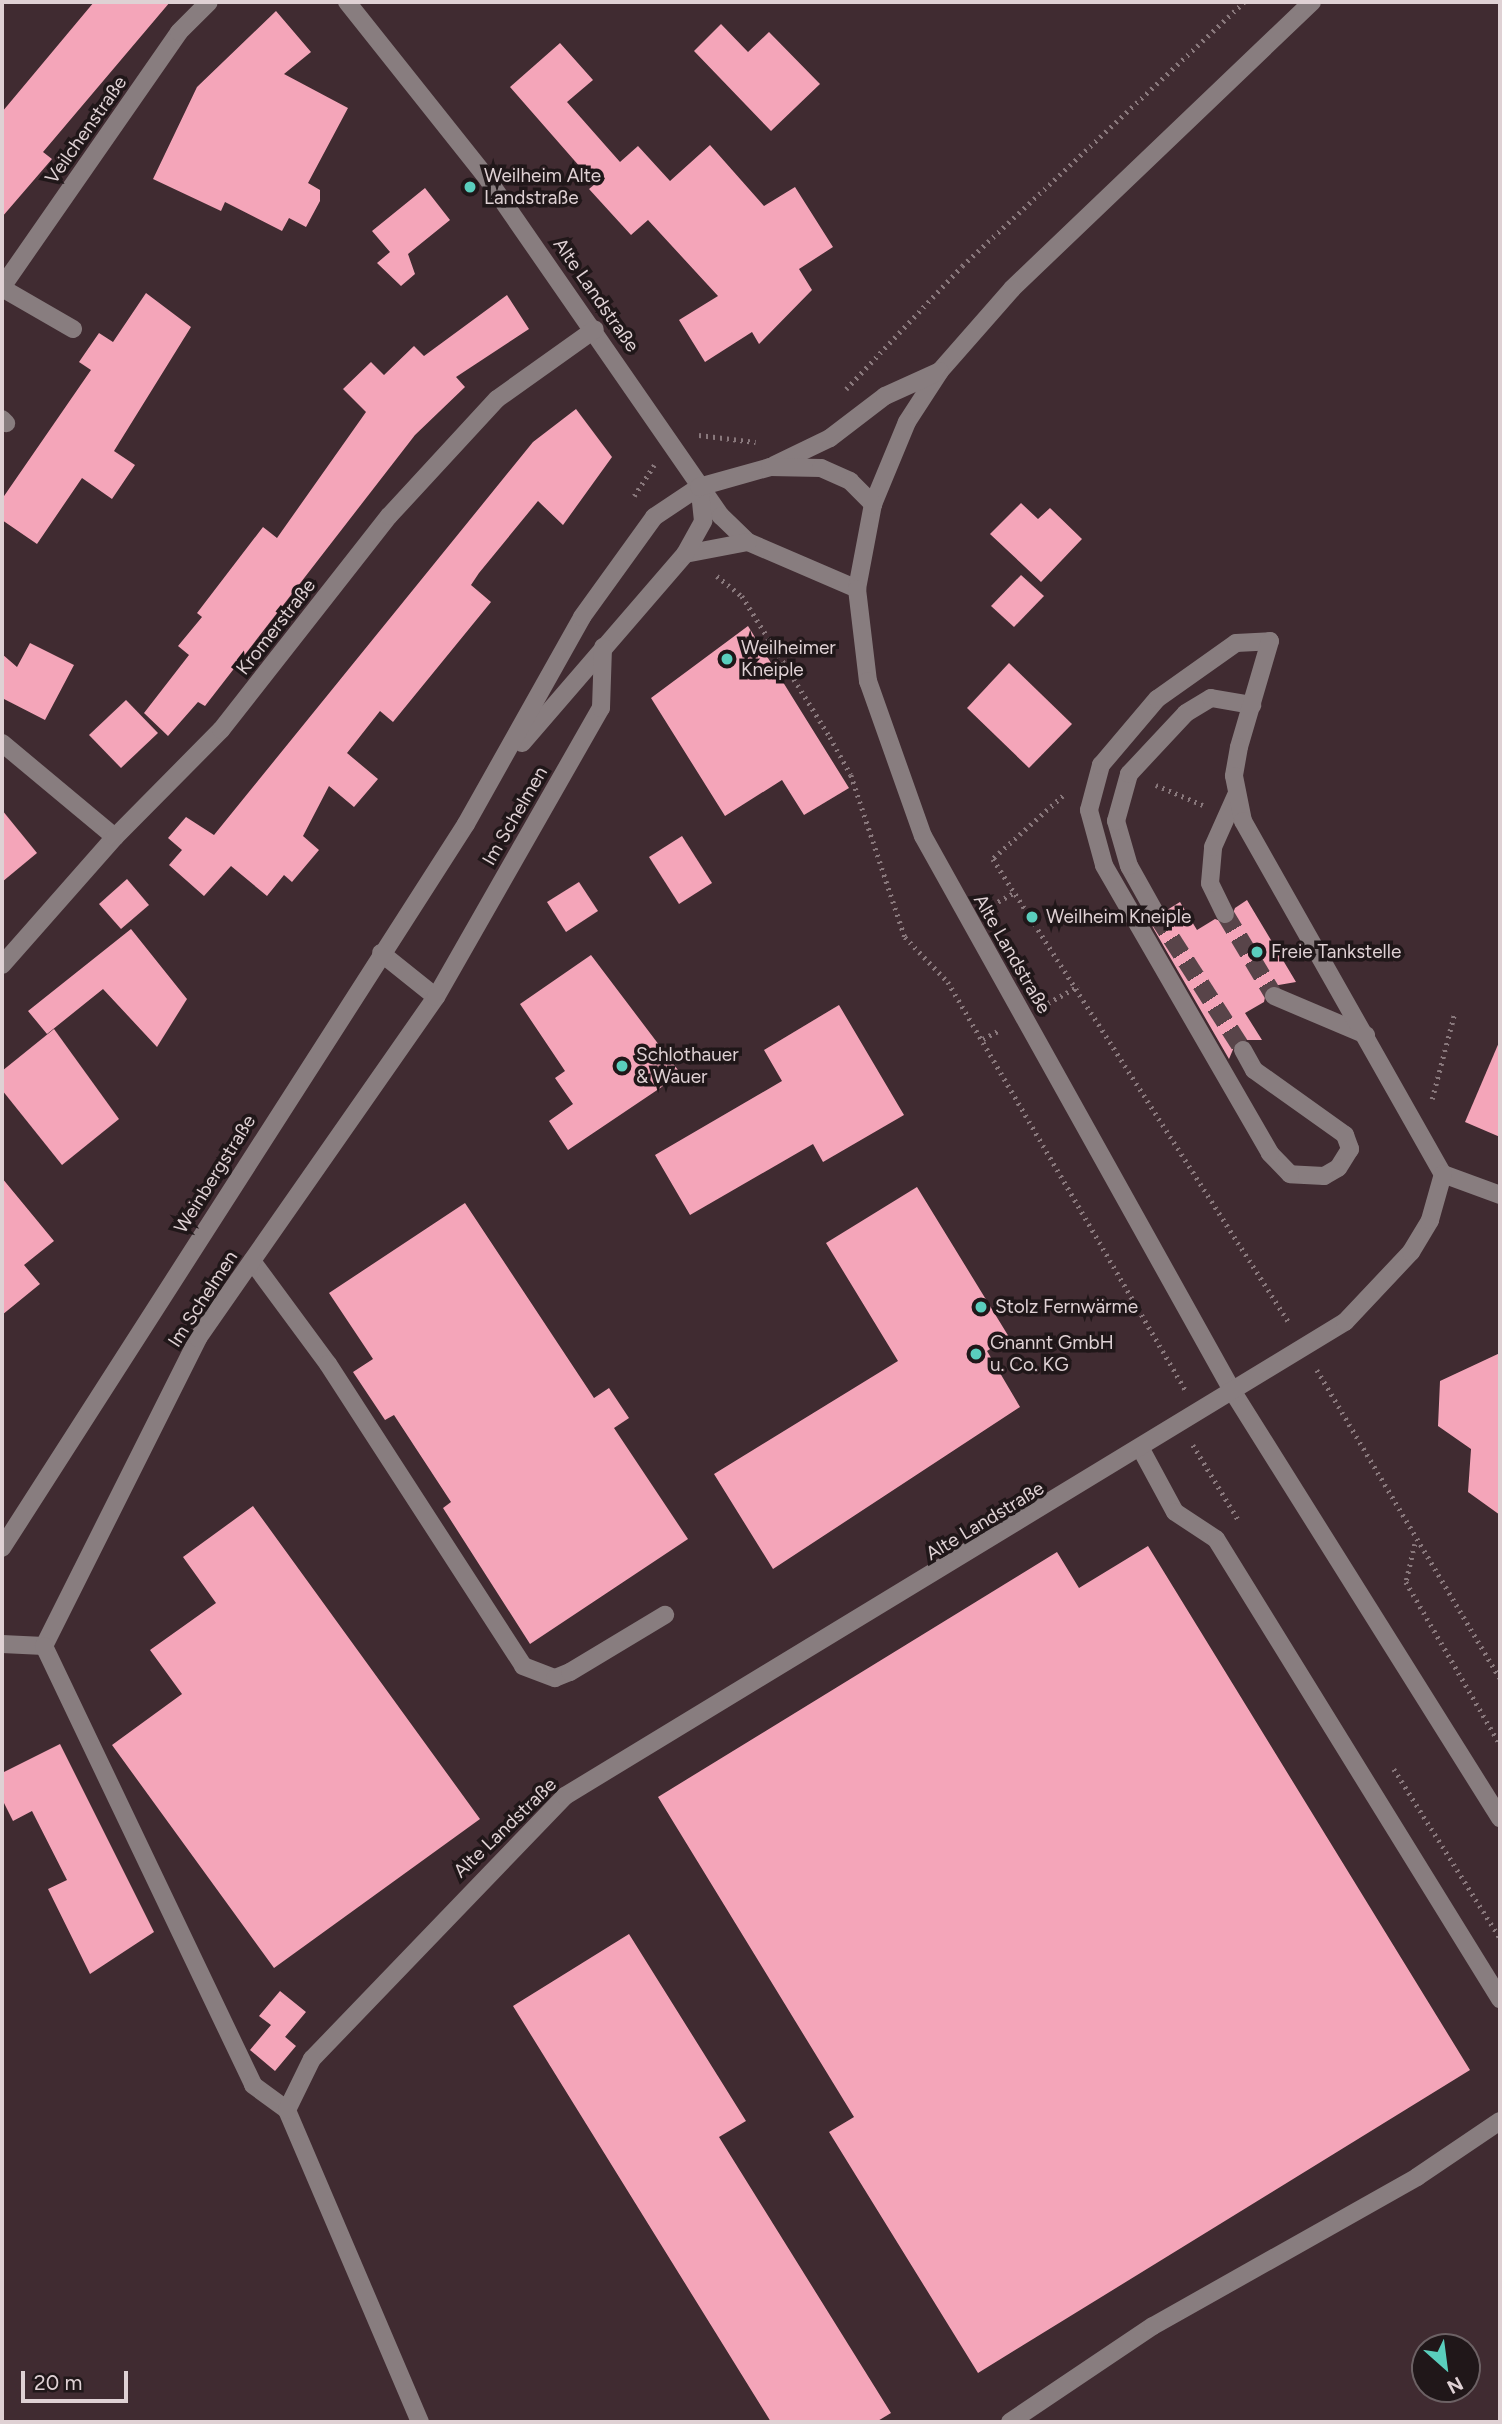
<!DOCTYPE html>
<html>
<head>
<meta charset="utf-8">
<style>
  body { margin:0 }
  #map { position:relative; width:1502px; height:2424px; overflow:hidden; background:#402b31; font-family:Figtree,sans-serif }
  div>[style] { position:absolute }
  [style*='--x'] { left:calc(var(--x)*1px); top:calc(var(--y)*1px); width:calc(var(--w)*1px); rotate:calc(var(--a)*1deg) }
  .building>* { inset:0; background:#f4a5b9 }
  .minor-tunnel>* { height:18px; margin-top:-9px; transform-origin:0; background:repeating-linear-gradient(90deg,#584449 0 18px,transparent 0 27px) }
  .path>* { height:4.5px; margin-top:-2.25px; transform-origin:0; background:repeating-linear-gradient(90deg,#89787c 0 2px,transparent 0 7px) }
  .minor>* { height:18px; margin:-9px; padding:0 9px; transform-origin:9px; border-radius:9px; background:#887d7f }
  .dots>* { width:19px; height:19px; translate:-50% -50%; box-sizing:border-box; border:4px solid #201719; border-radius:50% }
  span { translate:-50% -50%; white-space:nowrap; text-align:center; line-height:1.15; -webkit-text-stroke:7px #201719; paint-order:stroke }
  .street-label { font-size:19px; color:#dfd1d4 }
  .poi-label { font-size:19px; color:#dfd1d4 }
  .left { translate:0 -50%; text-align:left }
  .frame { position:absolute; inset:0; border:4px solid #dfd1d4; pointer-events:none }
  .north { position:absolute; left:1411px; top:2333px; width:70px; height:70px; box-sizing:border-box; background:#201719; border:2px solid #6c6164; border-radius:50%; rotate:152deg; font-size:19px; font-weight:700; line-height:28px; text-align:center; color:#dfd1d4 }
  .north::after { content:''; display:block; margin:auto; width:24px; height:32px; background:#5acebd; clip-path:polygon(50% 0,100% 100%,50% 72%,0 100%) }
  .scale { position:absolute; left:21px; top:2371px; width:107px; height:32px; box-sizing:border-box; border:4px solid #dfd1d4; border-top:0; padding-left:9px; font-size:21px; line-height:24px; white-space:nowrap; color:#dfd1d4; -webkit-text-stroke:5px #201719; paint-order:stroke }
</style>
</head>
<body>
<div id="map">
  <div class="building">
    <i style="clip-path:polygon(94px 2px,170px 2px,43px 152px,52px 159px,2px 217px,2px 112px)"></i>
    <i style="clip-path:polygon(276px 11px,311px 52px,284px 74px,348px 108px,308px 183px,320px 190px,320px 201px,306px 227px,289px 218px,282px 231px,225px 202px,221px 211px,153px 179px,197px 87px)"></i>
    <i style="clip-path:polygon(721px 24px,748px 52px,769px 32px,820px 84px,771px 131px,694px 51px)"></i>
    <i style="clip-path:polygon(560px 43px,593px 80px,567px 102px,620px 162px,638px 146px,670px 181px,710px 145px,764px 206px,795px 187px,833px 247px,799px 269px,812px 290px,759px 344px,752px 332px,705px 362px,679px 320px,718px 296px,648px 220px,631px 235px,589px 189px,595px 184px,510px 87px)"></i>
    <i style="clip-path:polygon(425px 188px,450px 220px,408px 254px,415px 274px,401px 286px,377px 263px,390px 252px,372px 231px)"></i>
    <i style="clip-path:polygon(146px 293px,191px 327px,114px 451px,135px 465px,112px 499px,82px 478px,37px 544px,2px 520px,2px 499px,91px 370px,79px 362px,99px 333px,113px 342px)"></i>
    <i style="clip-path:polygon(507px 295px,529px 329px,456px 377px,465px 387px,415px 435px,205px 706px,198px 702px,168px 736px,144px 713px,189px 655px,178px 646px,202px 617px,197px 613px,263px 527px,277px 538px,366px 412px,343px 389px,371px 362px,384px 375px,414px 346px,424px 356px)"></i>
    <i style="clip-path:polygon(576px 409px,612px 457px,563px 525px,538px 501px,479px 573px,471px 585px,491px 602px,393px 722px,380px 711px,347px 753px,378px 779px,354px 807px,329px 786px,303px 836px,319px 850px,292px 882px,284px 875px,267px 896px,231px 866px,204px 896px,169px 865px,182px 850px,168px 838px,186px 817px,214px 835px,533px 442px)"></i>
    <i style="clip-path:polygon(1021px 503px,1038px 519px,1050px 508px,1082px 539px,1041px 582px,990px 534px)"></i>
    <i style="clip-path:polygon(1021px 575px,1044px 596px,1014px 627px,991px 606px)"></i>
    <i style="clip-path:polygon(748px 626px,849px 788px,804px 815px,782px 780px,725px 816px,651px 698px)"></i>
    <i style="clip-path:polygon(30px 643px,74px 665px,45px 720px,2px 698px,2px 654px,17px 667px)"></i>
    <i style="clip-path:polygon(1009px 663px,1072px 724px,1029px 768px,967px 708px)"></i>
    <i style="clip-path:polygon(126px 700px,158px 733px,121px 768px,89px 735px)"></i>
    <i style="clip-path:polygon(2px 810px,37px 853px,2px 882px)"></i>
    <i style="clip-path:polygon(682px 836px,712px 883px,679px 904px,649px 857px)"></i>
    <i style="clip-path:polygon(127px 879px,149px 905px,121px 929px,99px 904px)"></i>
    <i style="clip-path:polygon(579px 882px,598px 911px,566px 932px,547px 902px)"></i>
    <i style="clip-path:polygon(1247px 900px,1296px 982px,1267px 987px,1264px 1002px,1245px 1013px,1262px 1040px,1237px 1040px,1229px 1059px,1152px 926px,1163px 926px,1167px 910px,1180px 902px,1197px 930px,1215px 919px,1229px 924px,1235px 908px)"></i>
    <i style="clip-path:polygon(131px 929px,187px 999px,157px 1047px,103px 989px,47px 1034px,28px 1011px)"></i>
    <i style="clip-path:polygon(591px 955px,681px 1074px,568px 1150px,549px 1121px,573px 1104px,555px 1078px,565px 1071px,520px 1004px)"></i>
    <i style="clip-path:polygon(839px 1005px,904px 1115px,823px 1162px,813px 1144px,690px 1215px,655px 1155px,782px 1081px,764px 1050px)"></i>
    <i style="clip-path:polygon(54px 1029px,119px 1119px,62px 1165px,2px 1090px,2px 1071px)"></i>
    <i style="clip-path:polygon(1500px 1040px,1500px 1137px,1465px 1122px)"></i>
    <i style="clip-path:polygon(2px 1178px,54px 1241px,24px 1265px,40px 1284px,2px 1315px)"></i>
    <i style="clip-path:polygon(917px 1187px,1009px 1337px,987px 1351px,1020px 1407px,773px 1569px,714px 1474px,898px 1361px,826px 1243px)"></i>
    <i style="clip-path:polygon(465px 1203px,594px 1398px,609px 1388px,629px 1418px,614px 1428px,688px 1539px,530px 1644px,443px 1508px,451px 1502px,394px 1415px,385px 1420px,353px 1372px,373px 1359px,329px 1293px)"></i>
    <i style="clip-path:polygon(1500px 1353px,1500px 1515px,1468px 1492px,1471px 1449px,1438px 1426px,1440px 1381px)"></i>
    <i style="clip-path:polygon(253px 1506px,480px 1819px,274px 1968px,112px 1745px,182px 1694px,150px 1650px,216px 1603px,183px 1557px)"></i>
    <i style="clip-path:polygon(1148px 1546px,1470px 2070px,978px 2373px,829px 2132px,854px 2117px,658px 1797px,1057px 1552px,1079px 1588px)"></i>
    <i style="clip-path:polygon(60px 1744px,154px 1932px,90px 1974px,48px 1889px,67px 1880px,32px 1811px,13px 1821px,2px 1799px,2px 1773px)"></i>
    <i style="clip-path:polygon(629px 1934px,746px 2121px,719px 2137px,891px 2413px,876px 2422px,771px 2422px,513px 2006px)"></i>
    <i style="clip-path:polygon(280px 1991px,306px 2012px,285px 2037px,278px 2031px,296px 2046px,275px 2071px,250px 2050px,271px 2025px,259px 2016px)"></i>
  </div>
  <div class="minor-tunnel">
    <i style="--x:1225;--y:914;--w:96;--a:59.1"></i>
    <i style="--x:1157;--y:916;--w:159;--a:57.3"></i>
  </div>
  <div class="path">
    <i style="--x:846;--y:389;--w:169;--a:-46.7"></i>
    <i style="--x:962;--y:266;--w:386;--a:-43.1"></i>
    <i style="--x:699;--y:435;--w:57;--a:7"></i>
    <i style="--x:634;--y:496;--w:37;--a:-57"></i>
    <i style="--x:717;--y:576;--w:32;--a:39"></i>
    <i style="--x:742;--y:596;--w:166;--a:58"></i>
    <i style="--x:830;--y:737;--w:43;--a:61.1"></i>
    <i style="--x:851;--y:775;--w:171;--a:71.6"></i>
    <i style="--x:905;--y:937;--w:62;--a:46.3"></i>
    <i style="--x:948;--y:982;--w:472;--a:59.8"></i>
    <i style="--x:1156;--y:785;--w:51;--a:23.1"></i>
    <i style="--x:1063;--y:796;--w:94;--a:138"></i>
    <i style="--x:993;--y:859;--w:552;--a:57.43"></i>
    <i style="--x:992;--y:905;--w:26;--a:-29"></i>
    <i style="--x:1048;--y:1003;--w:35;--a:-29"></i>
    <i style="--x:983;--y:1039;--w:19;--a:-28"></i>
    <i style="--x:1432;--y:1099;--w:87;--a:-75.3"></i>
    <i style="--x:1317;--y:1370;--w:358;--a:59.3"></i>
    <i style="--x:1193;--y:1445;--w:89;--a:58.8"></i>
    <i style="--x:1415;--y:1544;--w:39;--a:103"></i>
    <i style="--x:1406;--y:1582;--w:187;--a:59.9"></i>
    <i style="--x:1394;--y:1769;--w:199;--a:57.9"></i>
  </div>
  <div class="minor">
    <i style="--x:347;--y:2;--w:220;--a:51.5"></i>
    <i style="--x:484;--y:174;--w:416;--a:55.3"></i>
    <i style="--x:721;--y:516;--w:37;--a:44"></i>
    <i style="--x:748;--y:542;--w:119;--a:23.3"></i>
    <i style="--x:1312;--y:2;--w:415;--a:136.3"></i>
    <i style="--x:1012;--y:289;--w:109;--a:131.3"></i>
    <i style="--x:940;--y:371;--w:61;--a:122.9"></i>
    <i style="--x:907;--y:422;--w:89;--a:112.5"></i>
    <i style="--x:873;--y:504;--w:86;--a:100.7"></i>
    <i style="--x:857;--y:589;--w:93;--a:83.2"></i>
    <i style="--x:868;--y:681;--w:164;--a:70.5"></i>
    <i style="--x:923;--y:836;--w:637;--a:60.86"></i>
    <i style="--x:1233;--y:1392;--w:503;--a:57.92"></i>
    <i style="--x:2;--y:287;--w:310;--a:-55.2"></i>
    <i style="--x:179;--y:32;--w:42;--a:-45"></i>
    <i style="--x:2;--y:288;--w:82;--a:30"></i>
    <i style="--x:2;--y:419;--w:6;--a:45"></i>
    <i style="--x:774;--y:465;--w:62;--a:-25.7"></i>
    <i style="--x:830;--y:438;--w:69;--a:-37.4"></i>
    <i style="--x:885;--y:396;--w:60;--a:-24.4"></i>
    <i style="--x:685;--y:554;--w:64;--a:-10.8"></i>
    <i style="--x:2;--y:743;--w:147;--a:39.8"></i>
    <i style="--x:522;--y:743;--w:250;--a:-49.2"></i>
    <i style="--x:685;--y:554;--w:38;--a:-61"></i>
    <i style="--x:703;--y:521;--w:31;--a:-96"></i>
    <i style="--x:1225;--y:914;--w:34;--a:-116"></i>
    <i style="--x:1210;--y:883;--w:36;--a:-85"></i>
    <i style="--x:1213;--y:847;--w:59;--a:-66"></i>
    <i style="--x:1157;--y:916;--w:57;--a:-119.2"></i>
    <i style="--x:1129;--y:866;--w:47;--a:-106.1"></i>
    <i style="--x:1116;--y:821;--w:49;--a:-74.5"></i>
    <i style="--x:1129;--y:774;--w:83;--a:-46.9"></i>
    <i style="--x:1186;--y:713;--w:29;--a:-31"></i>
    <i style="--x:1211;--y:698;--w:42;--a:9.7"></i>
    <i style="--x:381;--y:953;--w:70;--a:38.7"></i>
    <i style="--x:2;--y:965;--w:171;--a:-48.6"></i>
    <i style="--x:115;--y:837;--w:151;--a:-45.3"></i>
    <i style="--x:221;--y:730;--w:272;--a:-51.9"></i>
    <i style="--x:389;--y:516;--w:159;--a:-47.3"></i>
    <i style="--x:497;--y:399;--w:120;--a:-35.5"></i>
    <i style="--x:1274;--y:996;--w:100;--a:23"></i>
    <i style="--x:1243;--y:1050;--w:23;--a:61"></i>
    <i style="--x:1254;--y:1070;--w:112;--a:35.5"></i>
    <i style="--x:1345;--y:1135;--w:15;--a:70"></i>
    <i style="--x:1350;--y:1149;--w:22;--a:122"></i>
    <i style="--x:1338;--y:1168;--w:16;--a:150"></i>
    <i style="--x:1324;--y:1176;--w:34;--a:-177"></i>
    <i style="--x:1290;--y:1174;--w:29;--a:-134"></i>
    <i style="--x:1270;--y:1153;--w:332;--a:-120"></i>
    <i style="--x:1104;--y:865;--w:57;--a:-105.3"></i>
    <i style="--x:1089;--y:810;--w:47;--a:-75.1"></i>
    <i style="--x:1101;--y:765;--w:87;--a:-49.7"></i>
    <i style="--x:1157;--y:699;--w:97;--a:-35.3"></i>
    <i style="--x:1236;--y:643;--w:34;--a:-3"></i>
    <i style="--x:1270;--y:641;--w:110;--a:106.3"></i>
    <i style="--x:1239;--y:747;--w:29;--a:100"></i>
    <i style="--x:1234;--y:776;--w:46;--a:78.7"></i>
    <i style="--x:1243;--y:821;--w:406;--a:60.5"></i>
    <i style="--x:1443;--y:1174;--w:61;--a:20.2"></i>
    <i style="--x:252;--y:1261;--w:128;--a:53.6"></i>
    <i style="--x:328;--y:1364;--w:359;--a:57.1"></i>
    <i style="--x:523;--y:1666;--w:34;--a:21"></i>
    <i style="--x:555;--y:1678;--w:16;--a:-22"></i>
    <i style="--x:570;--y:1672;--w:111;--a:-31"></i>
    <i style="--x:1142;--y:1451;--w:69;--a:61.6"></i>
    <i style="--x:1175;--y:1512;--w:49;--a:33.4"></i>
    <i style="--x:1216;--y:1539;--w:541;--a:58.31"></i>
    <i style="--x:2;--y:1548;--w:860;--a:-57.34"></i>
    <i style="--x:466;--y:824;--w:237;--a:-60.7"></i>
    <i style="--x:582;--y:617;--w:123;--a:-54.2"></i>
    <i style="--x:654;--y:517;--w:54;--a:-33.7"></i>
    <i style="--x:699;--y:487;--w:74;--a:-15.7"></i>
    <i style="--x:770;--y:467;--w:51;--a:1.1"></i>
    <i style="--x:821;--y:468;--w:32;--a:24"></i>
    <i style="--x:850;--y:481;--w:33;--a:45"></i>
    <i style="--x:2;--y:1644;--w:42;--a:2.7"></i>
    <i style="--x:44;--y:1646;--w:344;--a:-63.4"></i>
    <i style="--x:198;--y:1338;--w:416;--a:-55.1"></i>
    <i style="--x:436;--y:997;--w:333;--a:-60.3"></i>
    <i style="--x:601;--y:708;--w:61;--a:-88.1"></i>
    <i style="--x:44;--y:1646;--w:486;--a:64.5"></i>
    <i style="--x:253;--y:2085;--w:42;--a:36.3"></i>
    <i style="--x:420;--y:2422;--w:339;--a:-113.1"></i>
    <i style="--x:287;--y:2110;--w:57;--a:-63.9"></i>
    <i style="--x:312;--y:2059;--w:365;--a:-46.1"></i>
    <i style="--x:565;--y:1796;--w:913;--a:-31.29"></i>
    <i style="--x:1345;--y:1322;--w:96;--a:-46.7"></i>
    <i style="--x:1411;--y:1252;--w:37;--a:-59"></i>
    <i style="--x:1430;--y:1220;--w:48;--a:-74.2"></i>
    <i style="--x:1010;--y:2422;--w:172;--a:-33.9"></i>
    <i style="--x:1153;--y:2326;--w:303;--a:-29.4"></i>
    <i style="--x:1417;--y:2177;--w:100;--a:-34"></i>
  </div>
  <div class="dots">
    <i style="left:470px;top:187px;background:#5acebd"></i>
    <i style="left:727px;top:659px;background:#5acebd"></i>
    <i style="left:1032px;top:917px;background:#5acebd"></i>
    <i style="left:1257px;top:952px;background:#5acebd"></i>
    <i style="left:622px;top:1066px;background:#5acebd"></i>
    <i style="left:981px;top:1307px;background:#5acebd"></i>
    <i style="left:976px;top:1354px;background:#5acebd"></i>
  </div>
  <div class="street-label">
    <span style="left:86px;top:130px;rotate:-55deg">Veilchenstraße</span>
    <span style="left:596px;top:295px;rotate:55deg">Alte Landstraße</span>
    <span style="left:276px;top:627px;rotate:-52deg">Kromerstraße</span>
    <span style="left:515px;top:816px;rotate:-60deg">Im Schelmen</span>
    <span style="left:1012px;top:954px;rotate:60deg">Alte Landstraße</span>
    <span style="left:215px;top:1174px;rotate:-58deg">Weinbergstraße</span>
    <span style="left:203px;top:1299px;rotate:-57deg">Im Schelmen</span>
    <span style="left:985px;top:1521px;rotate:-31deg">Alte Landstraße</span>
    <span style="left:505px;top:1828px;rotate:-44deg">Alte Landstraße</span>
  </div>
  <div class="poi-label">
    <span class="left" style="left:484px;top:187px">Weilheim Alte<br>Landstraße</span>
    <span class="left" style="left:741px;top:659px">Weilheimer<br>Kneiple</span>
    <span class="left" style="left:1046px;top:917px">Weilheim Kneiple</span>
    <span class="left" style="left:1271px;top:952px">Freie Tankstelle</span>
    <span class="left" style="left:636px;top:1066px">Schlothauer<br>&amp; Wauer</span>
    <span class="left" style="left:995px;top:1307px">Stolz Fernwärme</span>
    <span class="left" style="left:990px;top:1354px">Gnannt GmbH<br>u. Co. KG</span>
  </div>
  <div class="frame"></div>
  <div class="north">N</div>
  <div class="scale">20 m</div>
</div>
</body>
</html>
